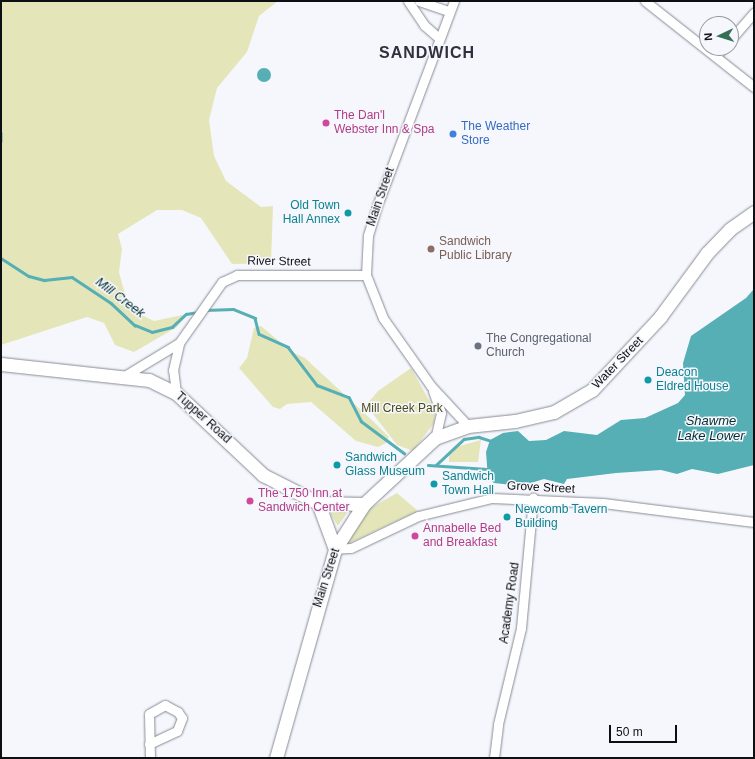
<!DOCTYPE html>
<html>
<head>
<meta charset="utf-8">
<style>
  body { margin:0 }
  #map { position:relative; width:755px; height:759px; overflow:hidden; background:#f5f7fd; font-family:Helvetica,sans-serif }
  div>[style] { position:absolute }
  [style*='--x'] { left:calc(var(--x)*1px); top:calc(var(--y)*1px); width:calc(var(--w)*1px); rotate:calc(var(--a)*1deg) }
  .green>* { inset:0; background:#e4e6b9 }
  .water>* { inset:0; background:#55afb4 }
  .round { border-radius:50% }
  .stream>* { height:2.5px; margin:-1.25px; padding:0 1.25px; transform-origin:1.25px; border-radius:1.25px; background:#55afb4 }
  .roads { filter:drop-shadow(0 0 1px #888b94) drop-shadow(0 0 1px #888b94) }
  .minor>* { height:9px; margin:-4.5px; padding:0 4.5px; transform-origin:4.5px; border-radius:4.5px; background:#fff }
  .secondary>* { height:13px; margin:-6.5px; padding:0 6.5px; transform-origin:6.5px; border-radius:6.5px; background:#fff }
  .dots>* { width:11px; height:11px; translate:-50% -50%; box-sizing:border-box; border:2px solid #f5f7fd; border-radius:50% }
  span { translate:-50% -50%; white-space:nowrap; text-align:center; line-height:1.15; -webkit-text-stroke:3px #f5f7fd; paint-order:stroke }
  .hotel-label { font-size:12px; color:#b23c85 }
  .left { translate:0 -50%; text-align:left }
  .shop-label { font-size:12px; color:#366cbe }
  .street-label { font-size:12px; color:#0e0f12 }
  .culture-label { font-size:12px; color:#0d838f }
  .right { translate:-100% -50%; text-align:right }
  .education-label { font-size:12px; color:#785e54 }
  .worship-label { font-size:12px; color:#5b616d }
  .park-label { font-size:12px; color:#494a18 }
  .water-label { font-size:13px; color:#023032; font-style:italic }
  .district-label { font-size:16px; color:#30323b; font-weight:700; letter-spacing:1px }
  .frame { position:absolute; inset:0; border:2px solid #0e0f12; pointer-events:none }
  .north { position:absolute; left:699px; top:16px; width:40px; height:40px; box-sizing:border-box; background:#f5f7fd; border:1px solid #999a9f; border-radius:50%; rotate:266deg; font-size:11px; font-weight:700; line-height:16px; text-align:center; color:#0e0f12 }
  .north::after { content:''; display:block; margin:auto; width:14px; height:18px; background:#367058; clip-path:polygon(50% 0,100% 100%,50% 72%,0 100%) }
  .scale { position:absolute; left:609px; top:725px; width:68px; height:18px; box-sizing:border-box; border:2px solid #0e0f12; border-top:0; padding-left:5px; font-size:12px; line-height:14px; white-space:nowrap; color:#0e0f12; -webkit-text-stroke:3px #f5f7fd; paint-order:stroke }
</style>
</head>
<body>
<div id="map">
  <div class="green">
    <i style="clip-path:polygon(1px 1px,278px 1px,259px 16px,247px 52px,217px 88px,209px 120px,214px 156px,226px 181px,261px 207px,273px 206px,271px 263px,232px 264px,201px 218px,182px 210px,157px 210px,118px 234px,122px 249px,119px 272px,129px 309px,154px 321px,187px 314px,177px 327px,134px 352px,115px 345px,104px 323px,87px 317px,1px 345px)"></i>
    <i style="clip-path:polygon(261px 326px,292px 352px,305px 358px,376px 424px,389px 437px,386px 443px,378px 447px,356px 441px,311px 402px,287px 404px,280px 409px,273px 407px,239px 368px,247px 358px,254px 328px)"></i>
    <i style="clip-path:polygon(411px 368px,435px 411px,434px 423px,413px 451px,397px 445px,366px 405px,378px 391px)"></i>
    <i style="clip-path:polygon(481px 440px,478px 462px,449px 462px,449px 454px,456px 447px)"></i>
    <i style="clip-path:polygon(397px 493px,418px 511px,347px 544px,367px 510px)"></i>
    <i style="clip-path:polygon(327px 508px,349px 510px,338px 526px)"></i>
  </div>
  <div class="water">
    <i class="round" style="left:257px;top:68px;width:14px;height:14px"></i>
    <i style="clip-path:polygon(754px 279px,754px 465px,718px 474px,692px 469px,677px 474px,661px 470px,616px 473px,567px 479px,564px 484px,544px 479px,521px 486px,494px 483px,488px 478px,486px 452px,490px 440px,503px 433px,518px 431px,529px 441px,546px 440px,564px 431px,597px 435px,621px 420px,645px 418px,678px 403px,685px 395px,683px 363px,691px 336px,746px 298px,753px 290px)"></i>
  </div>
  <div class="stream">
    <i style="--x:1;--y:133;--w:8;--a:90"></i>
    <i style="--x:1;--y:258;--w:33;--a:33"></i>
    <i style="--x:29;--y:276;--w:16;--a:15"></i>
    <i style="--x:44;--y:280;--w:28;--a:-6"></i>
    <i style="--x:72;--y:277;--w:47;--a:33.7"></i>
    <i style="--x:111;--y:303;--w:33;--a:43"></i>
    <i style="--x:135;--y:325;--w:18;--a:22"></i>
    <i style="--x:152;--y:332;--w:21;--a:-14"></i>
    <i style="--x:172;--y:327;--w:19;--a:-43"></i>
    <i style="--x:186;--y:314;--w:12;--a:-9"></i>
    <i style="--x:205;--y:310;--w:28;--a:-2"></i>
    <i style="--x:233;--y:309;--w:24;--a:22"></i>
    <i style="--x:255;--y:318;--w:16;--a:76"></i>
    <i style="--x:259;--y:334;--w:32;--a:24"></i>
    <i style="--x:288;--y:347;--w:48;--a:52.7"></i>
    <i style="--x:317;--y:385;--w:34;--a:21"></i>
    <i style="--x:349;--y:397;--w:27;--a:63"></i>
    <i style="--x:361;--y:421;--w:54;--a:36.7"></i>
    <i style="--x:428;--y:465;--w:59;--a:3.9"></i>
    <i style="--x:436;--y:465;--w:38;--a:-43"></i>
    <i style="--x:464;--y:439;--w:15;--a:-8"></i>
    <i style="--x:479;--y:437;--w:13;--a:18"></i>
  </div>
  <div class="roads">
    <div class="minor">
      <i style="--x:408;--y:1;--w:29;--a:56"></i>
      <i style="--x:424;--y:25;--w:18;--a:41"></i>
      <i style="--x:419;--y:1;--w:31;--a:19"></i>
      <i style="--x:454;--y:1;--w:219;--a:110.6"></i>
      <i style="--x:377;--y:206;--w:30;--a:107"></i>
      <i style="--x:368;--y:235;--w:40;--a:92.9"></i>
      <i style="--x:366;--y:275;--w:46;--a:68.4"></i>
      <i style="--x:383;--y:318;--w:83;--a:54.8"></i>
      <i style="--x:431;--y:386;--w:54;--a:47.2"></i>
      <i style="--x:645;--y:1;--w:139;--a:38.3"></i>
      <i style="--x:731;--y:39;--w:35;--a:-49"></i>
      <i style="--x:715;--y:56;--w:11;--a:-45"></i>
      <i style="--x:126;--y:375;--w:62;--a:-31.1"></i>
      <i style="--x:179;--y:343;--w:75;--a:-54.8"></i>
      <i style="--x:222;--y:282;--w:17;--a:-25"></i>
      <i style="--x:237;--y:275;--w:129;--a:0"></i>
      <i style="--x:433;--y:391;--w:23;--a:70"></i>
      <i style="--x:441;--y:413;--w:26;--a:103"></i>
      <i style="--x:176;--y:393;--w:23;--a:-97"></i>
      <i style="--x:173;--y:370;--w:28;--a:-77"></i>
      <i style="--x:335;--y:549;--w:16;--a:-4"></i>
      <i style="--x:351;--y:548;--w:74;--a:-25.5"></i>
      <i style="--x:418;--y:516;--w:76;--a:-13.7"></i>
      <i style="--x:492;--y:498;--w:111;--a:2.6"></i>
      <i style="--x:603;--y:503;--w:152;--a:7.2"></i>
      <i style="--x:149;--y:744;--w:31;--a:-25"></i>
      <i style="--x:177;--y:731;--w:14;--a:-69"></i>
      <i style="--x:182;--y:718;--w:7;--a:-124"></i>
      <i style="--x:178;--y:712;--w:15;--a:-152"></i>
      <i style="--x:165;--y:705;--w:18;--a:151"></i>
      <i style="--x:149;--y:714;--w:44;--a:88.7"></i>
      <i style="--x:494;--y:758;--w:34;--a:-83"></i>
      <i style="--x:498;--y:724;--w:99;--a:-76.5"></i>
      <i style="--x:521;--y:628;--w:131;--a:-84.7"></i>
    </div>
    <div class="secondary">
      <i style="--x:1;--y:364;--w:149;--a:6.2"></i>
      <i style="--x:149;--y:380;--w:30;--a:26"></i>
      <i style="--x:176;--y:393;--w:120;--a:43.3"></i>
      <i style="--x:263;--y:475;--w:62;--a:27"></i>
      <i style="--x:318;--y:503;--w:46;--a:1.2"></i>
      <i style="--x:318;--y:503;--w:49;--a:69.7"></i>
      <i style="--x:276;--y:758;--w:217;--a:-74.2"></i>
      <i style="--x:335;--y:549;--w:54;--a:-57.2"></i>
      <i style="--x:364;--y:504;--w:97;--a:-42.9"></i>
      <i style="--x:435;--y:438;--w:35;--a:-20"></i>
      <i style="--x:468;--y:426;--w:47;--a:-6.1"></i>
      <i style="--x:515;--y:421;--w:40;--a:-13"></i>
      <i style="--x:554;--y:412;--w:44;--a:-30.1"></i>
      <i style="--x:592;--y:390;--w:100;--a:-47"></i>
      <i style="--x:660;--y:317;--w:79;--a:-53.7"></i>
      <i style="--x:707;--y:253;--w:33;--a:-46"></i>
      <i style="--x:730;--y:229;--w:29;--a:-35"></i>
    </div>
  </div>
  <div class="dots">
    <i style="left:326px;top:123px;background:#d1479c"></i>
    <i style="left:453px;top:134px;background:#3f7fe0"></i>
    <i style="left:348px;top:213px;background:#0f9aa8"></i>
    <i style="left:431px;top:249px;background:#8d6e63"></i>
    <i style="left:478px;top:346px;background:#6b7280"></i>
    <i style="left:648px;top:380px;background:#0f9aa8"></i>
    <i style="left:337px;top:465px;background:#0f9aa8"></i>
    <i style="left:434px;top:484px;background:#0f9aa8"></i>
    <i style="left:250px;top:501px;background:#d1479c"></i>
    <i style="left:507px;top:517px;background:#0f9aa8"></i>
    <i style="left:415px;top:536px;background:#d1479c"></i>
  </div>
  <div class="hotel-label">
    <span class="left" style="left:334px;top:123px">The Dan'l<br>Webster Inn &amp; Spa</span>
    <span class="left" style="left:258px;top:501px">The 1750 Inn at<br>Sandwich Center</span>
    <span class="left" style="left:423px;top:536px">Annabelle Bed<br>and Breakfast</span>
  </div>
  <div class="shop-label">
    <span class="left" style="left:461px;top:134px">The Weather<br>Store</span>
  </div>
  <div class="street-label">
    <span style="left:381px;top:197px;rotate:-71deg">Main Street</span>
    <span style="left:279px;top:262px;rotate:1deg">River Street</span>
    <span style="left:618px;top:363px;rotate:-46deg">Water Street</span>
    <span style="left:203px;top:418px;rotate:42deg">Tupper Road</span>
    <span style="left:541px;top:488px;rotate:3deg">Grove Street</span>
    <span style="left:327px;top:578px;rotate:-72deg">Main Street</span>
    <span style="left:510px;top:603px;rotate:-82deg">Academy Road</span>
  </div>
  <div class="culture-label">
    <span class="right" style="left:340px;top:213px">Old Town<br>Hall Annex</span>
    <span class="left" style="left:656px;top:380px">Deacon<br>Eldred House</span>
    <span class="left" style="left:345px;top:465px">Sandwich<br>Glass Museum</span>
    <span class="left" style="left:442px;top:484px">Sandwich<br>Town Hall</span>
    <span class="left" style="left:515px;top:517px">Newcomb Tavern<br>Building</span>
  </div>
  <div class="education-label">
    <span class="left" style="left:439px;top:249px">Sandwich<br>Public Library</span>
  </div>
  <div class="worship-label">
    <span class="left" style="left:486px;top:346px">The Congregational<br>Church</span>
  </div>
  <div class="park-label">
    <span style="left:402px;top:409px">Mill Creek Park</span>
  </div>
  <div class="water-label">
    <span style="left:120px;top:298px;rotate:37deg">Mill Creek</span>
    <span style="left:711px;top:429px">Shawme<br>Lake Lower</span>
  </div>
  <div class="district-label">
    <span style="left:427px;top:53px">SANDWICH</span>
  </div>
  <div class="frame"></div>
  <div class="north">N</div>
  <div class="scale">50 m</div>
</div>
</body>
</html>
